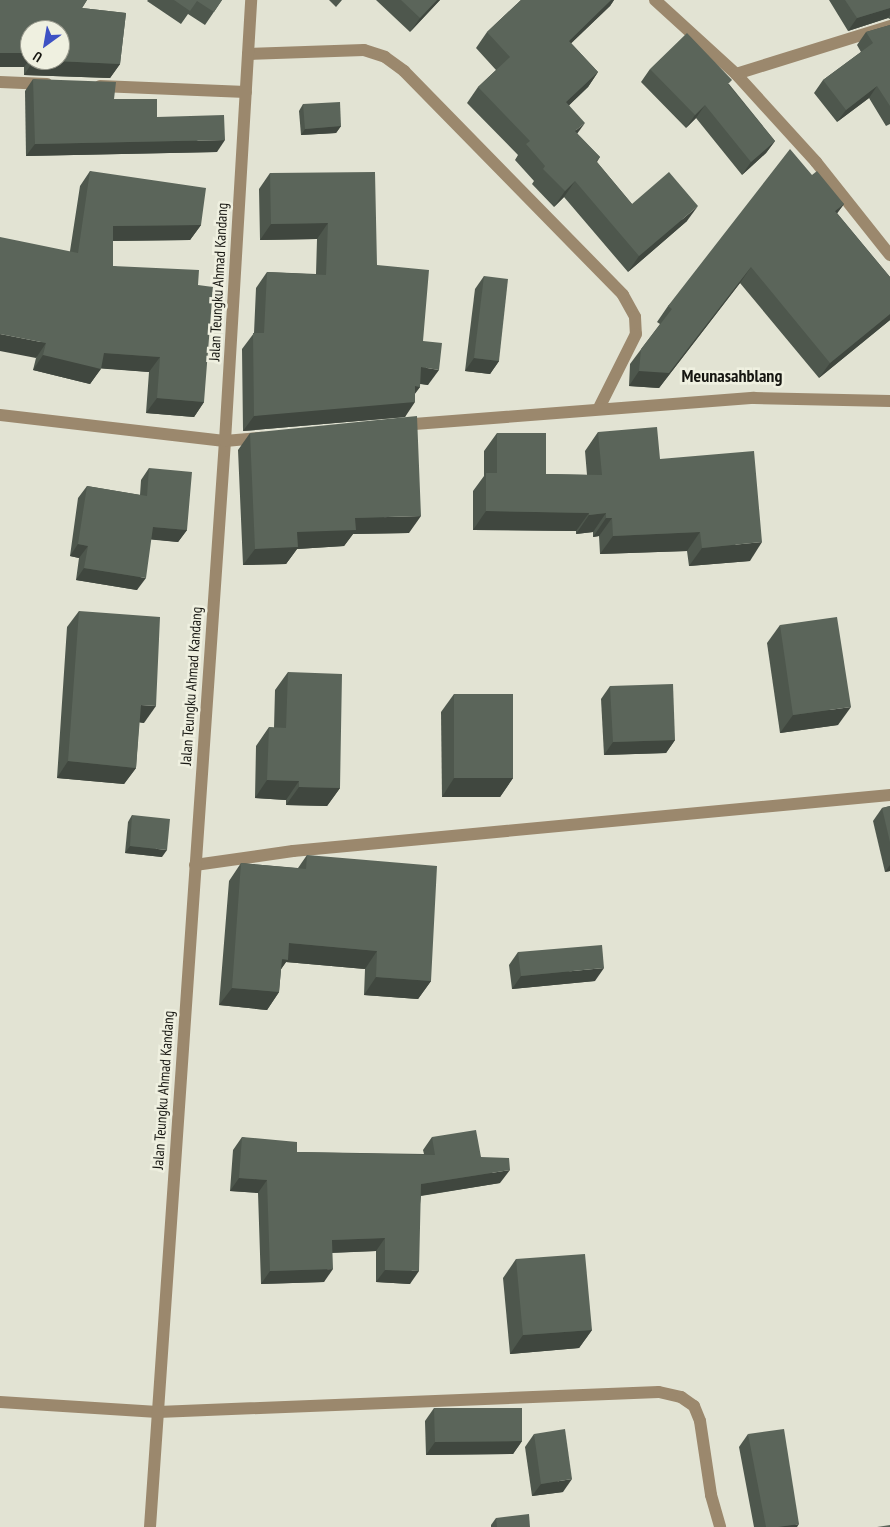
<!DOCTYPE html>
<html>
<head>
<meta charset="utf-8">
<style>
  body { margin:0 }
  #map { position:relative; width:890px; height:1527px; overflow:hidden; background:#e2e3d3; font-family:"PT Sans Narrow",sans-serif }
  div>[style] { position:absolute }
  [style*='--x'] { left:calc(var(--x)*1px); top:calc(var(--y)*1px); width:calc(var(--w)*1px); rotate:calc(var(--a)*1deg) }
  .street>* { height:12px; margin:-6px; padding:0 6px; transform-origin:6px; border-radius:6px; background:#9b886d }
  .wall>* { inset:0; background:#4e574d }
  .shaded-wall>* { inset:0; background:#40473f }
  .building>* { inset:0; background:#5b655a }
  span { translate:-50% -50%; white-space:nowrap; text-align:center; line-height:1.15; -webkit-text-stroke:5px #eff0e0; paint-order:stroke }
  .street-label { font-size:15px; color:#161611 }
  .quarter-label { font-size:18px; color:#161611; font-weight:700 }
  .north { position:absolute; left:20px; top:20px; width:50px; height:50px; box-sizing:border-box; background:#eff0e0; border:1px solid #98998d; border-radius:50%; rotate:212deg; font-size:14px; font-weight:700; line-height:20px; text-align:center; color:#161611 }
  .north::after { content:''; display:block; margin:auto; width:18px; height:22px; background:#3d51c4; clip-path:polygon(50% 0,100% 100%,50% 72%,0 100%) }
</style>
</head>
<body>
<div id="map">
  <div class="street">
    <i style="--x:655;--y:0;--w:110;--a:42.4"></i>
    <i style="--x:736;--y:74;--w:119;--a:47.7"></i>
    <i style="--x:816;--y:162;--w:119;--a:51.5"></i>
    <i style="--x:248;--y:54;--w:116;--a:-2"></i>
    <i style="--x:364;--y:50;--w:22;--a:18"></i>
    <i style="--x:385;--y:57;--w:24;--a:36"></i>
    <i style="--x:404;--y:71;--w:313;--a:45.6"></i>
    <i style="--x:623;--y:295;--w:25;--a:61"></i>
    <i style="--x:635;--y:317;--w:17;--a:87"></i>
    <i style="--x:636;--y:334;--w:83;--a:116.6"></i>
    <i style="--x:736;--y:74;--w:161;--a:-17.3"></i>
    <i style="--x:0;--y:82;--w:47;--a:2.4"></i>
    <i style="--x:100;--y:86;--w:146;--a:2.4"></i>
    <i style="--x:0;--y:415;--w:226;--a:6.6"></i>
    <i style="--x:225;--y:441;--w:37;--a:-5"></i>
    <i style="--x:401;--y:425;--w:354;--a:-4.4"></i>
    <i style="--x:754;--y:398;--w:136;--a:1.3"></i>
    <i style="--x:195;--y:865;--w:99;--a:-8.1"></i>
    <i style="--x:293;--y:851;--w:600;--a:-5.36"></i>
    <i style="--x:0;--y:1402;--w:158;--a:3.6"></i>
    <i style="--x:158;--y:1412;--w:501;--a:-2.29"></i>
    <i style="--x:659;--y:1392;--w:23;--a:13"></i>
    <i style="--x:681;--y:1397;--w:16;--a:35"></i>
    <i style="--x:694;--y:1406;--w:16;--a:68"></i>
    <i style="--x:700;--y:1421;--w:75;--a:81.5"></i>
    <i style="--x:711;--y:1495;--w:33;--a:74"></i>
    <i style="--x:150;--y:1527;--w:1089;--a:-86.05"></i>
    <i style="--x:225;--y:441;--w:442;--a:-86.6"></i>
  </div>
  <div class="wall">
    <i style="clip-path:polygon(evenodd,0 0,87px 0,82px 8px,126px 13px,120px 64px,110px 78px,24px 75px,24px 67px,0 67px,0 0,30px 30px,60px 30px,60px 60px,30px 60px,30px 30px)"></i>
    <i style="clip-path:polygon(148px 0,222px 0,205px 25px,188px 14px,181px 24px,147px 1px)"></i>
    <i style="clip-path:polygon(329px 0,342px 0,336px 7px)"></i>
    <i style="clip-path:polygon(376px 0,440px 0,410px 32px)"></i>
    <i style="clip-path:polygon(521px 0,614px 0,610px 6px,571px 43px,598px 72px,588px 87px,569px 105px,577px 134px,600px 157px,597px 162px,632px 204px,687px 221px,628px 272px,564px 197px,554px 207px,532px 184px,534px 181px,515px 160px,518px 155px,467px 103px,478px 87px,496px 70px,476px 48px,487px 32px)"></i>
    <i style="clip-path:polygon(829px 0,890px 0,890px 19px,888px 18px,848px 31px)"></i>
    <i style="clip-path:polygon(890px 25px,890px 124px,886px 126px,869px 98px,837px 122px,814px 93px,823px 80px,861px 52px,857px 45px,866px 32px)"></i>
    <i style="clip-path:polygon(650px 69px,729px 84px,775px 141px,766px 153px,742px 175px,696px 118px,686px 128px,641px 82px)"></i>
    <i style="clip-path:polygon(33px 79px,114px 99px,157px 117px,217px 152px,26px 156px,25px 91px)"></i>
    <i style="clip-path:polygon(303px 104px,341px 126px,336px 133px,301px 135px,299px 111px)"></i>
    <i style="clip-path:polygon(90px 171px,201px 225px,190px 240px,113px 241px,113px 266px,198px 285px,204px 402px,194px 417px,146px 413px,149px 372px,101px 368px,90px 384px,33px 370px,36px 358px,70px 251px,80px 186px)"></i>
    <i style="clip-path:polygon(270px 173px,377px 265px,423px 341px,428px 385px,420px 384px,420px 387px,415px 393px,405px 417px,243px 431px,242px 349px,254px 333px,256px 288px,267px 272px,316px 274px,317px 239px,260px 240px,259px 189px)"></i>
    <i style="clip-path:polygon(812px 175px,844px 204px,837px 213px,890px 277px,890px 320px,819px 378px,740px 283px,659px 388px,629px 386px,630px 364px,660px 324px,657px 322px,668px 306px)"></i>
    <i style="clip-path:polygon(484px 276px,499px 361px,490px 374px,465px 371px,475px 289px)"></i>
    <i style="clip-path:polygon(598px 432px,660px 459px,750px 561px,689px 566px,687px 551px,600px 554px,599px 536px,593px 537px,593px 532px,576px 534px,576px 531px,473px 530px,473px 491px,484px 476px,484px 451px,497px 433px,546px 474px,587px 475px,585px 451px)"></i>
    <i style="clip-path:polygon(250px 433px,409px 533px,353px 534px,344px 546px,297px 549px,286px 564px,243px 565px,238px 450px)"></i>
    <i style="clip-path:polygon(149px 468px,187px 530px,178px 542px,151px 539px,137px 590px,76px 580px,79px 558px,70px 556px,78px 498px,87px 486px,140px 495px,141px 480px)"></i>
    <i style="clip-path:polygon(79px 611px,144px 723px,139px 722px,136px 768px,124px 784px,57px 778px,67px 627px)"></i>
    <i style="clip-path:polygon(780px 625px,838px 725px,780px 733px,767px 643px)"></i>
    <i style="clip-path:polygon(288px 672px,340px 788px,327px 806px,286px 805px,286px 800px,255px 798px,256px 746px,269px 727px,274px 728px,275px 690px)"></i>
    <i style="clip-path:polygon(610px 686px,675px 740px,666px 753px,604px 755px,601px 699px)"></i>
    <i style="clip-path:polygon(454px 694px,513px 778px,500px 797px,442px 797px,441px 712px)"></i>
    <i style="clip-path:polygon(890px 806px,890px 871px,885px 872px,873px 821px,882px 808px)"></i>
    <i style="clip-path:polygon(132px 815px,162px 857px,125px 853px,128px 822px)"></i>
    <i style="clip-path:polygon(307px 855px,431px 981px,418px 999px,364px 995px,365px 969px,286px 962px,281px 969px,279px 992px,267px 1010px,219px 1005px,229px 881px,241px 863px,298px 868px)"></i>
    <i style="clip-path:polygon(518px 952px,595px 981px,512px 989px,509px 965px)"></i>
    <i style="clip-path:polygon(242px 1137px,297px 1152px,424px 1154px,423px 1150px,432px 1137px,481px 1157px,500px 1183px,421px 1196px,410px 1284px,376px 1282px,376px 1251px,332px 1253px,324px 1282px,261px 1284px,258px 1193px,230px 1191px,233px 1150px)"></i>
    <i style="clip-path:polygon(516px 1259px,592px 1330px,579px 1348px,510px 1354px,503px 1278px)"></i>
    <i style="clip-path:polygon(434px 1408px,522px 1441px,513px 1454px,426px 1455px,425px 1421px)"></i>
    <i style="clip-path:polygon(534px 1434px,563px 1492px,532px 1496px,525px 1447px)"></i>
    <i style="clip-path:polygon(748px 1434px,797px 1527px,754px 1527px,739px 1447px)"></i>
    <i style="clip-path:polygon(496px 1518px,530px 1527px,491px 1527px,491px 1525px)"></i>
  </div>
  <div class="shaded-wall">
    <i style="clip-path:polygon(437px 0,440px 0,410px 32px,420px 18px)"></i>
    <i style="clip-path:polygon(611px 0,614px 0,610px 6px,558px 56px,569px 41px)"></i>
    <i style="clip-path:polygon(890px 8px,890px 15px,888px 18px,848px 31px,857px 18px)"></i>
    <i style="clip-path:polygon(0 53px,30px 53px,30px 59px,24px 67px,0 67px)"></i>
    <i style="clip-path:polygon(34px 60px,120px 64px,110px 78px,24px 75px)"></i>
    <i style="clip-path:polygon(598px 72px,588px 87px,556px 118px,566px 102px)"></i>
    <i style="clip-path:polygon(877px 86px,869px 98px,837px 122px,846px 110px)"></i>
    <i style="clip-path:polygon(705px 105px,696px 118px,686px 128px,695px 115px)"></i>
    <i style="clip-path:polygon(585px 123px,574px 138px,575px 131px)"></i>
    <i style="clip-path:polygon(341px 126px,336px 133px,301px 135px,305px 129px)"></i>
    <i style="clip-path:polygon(225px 140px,217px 152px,26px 156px,35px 144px)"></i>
    <i style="clip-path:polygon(775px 141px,766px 153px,742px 175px,751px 162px)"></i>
    <i style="clip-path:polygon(575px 181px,564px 197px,554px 207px,565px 191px)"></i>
    <i style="clip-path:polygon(844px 204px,833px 219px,835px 211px)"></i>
    <i style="clip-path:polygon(698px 206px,687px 221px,628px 272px,639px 256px)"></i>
    <i style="clip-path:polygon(328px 223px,317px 239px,260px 240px,271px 224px)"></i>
    <i style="clip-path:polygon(201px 225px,190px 240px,103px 241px,113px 226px)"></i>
    <i style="clip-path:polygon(751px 267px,740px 283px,659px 388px,629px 386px,639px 371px)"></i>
    <i style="clip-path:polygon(890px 314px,890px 320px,819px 378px,830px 363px)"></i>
    <i style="clip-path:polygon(0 334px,46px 343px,36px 358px,0 351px)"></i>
    <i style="clip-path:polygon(104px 353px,160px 357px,149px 372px,94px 368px,101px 369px,90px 384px,33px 370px,43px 355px)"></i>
    <i style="clip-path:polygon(474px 358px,499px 361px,490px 374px,465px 371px)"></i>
    <i style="clip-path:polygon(421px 367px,439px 370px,428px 385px,410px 382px)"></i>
    <i style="clip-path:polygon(415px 386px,420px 387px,409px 402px,415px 402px,405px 417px,243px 431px,254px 416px)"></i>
    <i style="clip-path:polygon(157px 398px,204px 402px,194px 417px,146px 413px)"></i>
    <i style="clip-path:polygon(486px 511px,589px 513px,576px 531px,473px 530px)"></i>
    <i style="clip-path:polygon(606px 513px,593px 532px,576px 534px,589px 515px)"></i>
    <i style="clip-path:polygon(421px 516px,409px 533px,353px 534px,344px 546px,297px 549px,286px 564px,243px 565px,255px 549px,297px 532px,355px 518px)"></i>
    <i style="clip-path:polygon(606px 518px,612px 518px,599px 536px,593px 537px)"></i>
    <i style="clip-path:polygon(153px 527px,187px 530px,178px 542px,145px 539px)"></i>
    <i style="clip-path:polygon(700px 532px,687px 551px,600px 554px,613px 536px)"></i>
    <i style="clip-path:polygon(762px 542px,750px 561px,689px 566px,702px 548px)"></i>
    <i style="clip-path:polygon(78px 544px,88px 546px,79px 558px,70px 556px)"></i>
    <i style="clip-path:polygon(84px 568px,146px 578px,137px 590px,76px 580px)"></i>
    <i style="clip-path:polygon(141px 705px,156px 706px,144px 723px,129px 721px)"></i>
    <i style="clip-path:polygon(851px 707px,838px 725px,780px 733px,793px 715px)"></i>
    <i style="clip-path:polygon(675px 740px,666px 753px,604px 755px,613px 742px)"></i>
    <i style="clip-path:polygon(68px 761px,136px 768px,124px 784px,57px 778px)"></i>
    <i style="clip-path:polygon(454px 778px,513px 778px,500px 797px,442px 797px)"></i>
    <i style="clip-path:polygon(267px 780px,299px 781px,286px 800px,255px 798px)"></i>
    <i style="clip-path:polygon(299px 787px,340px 788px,327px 806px,286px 805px)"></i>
    <i style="clip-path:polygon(130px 846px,167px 850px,162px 857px,125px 853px)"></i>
    <i style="clip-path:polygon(890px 865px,890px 871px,885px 872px)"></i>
    <i style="clip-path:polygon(289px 943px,377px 951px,365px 969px,286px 962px,275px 978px)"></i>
    <i style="clip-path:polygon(604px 968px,595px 981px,512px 989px,521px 976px)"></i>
    <i style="clip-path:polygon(376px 977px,431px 981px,418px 999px,364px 995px)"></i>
    <i style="clip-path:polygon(232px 988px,279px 992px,267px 1010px,219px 1005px)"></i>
    <i style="clip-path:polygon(510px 1170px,500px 1183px,412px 1197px,421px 1184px)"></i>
    <i style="clip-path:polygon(239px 1178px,267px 1180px,258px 1193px,230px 1191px)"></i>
    <i style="clip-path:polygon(385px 1238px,376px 1251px,323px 1253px,332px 1240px)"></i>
    <i style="clip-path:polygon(333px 1269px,324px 1282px,261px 1284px,270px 1271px)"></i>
    <i style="clip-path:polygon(385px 1270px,419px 1271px,410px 1284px,376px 1282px)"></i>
    <i style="clip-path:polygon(592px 1330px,579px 1348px,510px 1354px,523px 1335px)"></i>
    <i style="clip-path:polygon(522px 1441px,513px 1454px,426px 1455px,435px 1442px)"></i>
    <i style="clip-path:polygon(572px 1479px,563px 1492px,532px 1496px,541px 1484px)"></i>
    <i style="clip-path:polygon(799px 1524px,797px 1527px,778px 1527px)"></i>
  </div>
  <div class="building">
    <i style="clip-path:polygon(0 0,87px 0,82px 8px,126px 13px,120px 64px,34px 60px,60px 60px,60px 30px,30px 30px,30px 53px,0 53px)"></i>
    <i style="clip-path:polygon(174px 0,222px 0,214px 12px,197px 1px,190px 11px)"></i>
    <i style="clip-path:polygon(401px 0,437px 0,420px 18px)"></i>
    <i style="clip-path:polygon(521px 0,611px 0,569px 41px,598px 72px,566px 102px,585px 123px,575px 131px,600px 157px,596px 161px,632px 204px,669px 172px,698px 206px,639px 256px,575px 181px,565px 191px,543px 169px,545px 166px,526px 144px,530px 141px,478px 87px,510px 57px,487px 32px)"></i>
    <i style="clip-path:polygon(845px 0,890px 0,890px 8px,857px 18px)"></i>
    <i style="clip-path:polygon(890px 25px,890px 106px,877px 86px,846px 110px,823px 80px,873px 43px,866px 32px)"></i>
    <i style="clip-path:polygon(687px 33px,732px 80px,728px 84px,775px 141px,751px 162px,705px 105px,695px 115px,650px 69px)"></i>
    <i style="clip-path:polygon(33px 79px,116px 82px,114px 99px,157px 99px,157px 117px,224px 115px,225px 140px,35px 144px)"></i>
    <i style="clip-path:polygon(340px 102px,341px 126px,305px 129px,303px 104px)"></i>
    <i style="clip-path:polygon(790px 149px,812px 175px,817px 171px,844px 204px,835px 211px,890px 277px,890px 314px,830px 363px,751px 267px,669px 373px,639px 371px,641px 349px,672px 309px,668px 306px)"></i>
    <i style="clip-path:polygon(90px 171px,206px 188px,201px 225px,113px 226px,113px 266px,199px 270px,198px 285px,213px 287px,204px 402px,157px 398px,160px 357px,104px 353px,101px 369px,43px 355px,46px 343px,0 334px,0 237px,78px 253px)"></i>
    <i style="clip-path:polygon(375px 172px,377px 265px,429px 270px,423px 341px,442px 343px,439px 370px,421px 367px,420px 387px,415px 386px,415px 402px,254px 416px,253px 333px,264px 333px,267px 272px,326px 275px,328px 223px,271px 224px,270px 173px)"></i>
    <i style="clip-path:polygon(484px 276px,508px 279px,499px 361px,474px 358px)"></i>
    <i style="clip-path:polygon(417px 416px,421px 516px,355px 518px,356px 530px,297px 532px,298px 547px,255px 549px,250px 433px)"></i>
    <i style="clip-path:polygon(657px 427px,660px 459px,754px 451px,762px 542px,702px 548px,700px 532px,613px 536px,612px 518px,606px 518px,606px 513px,589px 515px,589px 513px,486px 511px,486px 473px,497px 473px,497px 433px,546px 433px,546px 474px,602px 475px,598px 432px)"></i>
    <i style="clip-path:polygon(149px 468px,192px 472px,187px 530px,153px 527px,146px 578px,84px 568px,88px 546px,78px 544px,87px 486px,147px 496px)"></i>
    <i style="clip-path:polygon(79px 611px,160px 617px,156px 706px,141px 705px,136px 768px,68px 761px)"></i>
    <i style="clip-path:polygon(837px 617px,851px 707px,793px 715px,780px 625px)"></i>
    <i style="clip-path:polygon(288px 672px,342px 674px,340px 788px,299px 787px,299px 781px,267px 780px,269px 727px,286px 728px)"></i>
    <i style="clip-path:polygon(673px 684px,675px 740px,613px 742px,610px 686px)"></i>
    <i style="clip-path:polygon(454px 694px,513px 694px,513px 778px,454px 778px)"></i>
    <i style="clip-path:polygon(890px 806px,890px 842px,882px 808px)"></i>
    <i style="clip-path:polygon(132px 815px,170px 819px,167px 850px,130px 846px)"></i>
    <i style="clip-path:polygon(307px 855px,437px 866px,431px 981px,376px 977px,377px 951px,289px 943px,288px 960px,282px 959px,279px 992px,232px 988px,241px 863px,306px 869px)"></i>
    <i style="clip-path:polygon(602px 945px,604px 968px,521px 976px,518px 952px)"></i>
    <i style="clip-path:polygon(476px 1130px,481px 1157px,509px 1158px,510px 1170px,421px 1184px,419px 1271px,385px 1270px,385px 1238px,332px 1240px,333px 1269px,270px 1271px,267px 1180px,239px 1178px,242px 1137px,297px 1142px,297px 1152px,435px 1155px,432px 1137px)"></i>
    <i style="clip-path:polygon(585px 1254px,592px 1330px,523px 1335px,516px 1259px)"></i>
    <i style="clip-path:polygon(434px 1408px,522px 1408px,522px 1441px,435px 1442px)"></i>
    <i style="clip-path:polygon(565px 1429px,572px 1479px,541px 1484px,534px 1434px)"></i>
    <i style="clip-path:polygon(784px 1429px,799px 1524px,778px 1527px,766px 1527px,748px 1434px)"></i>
    <i style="clip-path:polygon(529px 1514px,530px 1527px,497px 1527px,496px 1518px)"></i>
    <i style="clip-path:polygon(890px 1525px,890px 1527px,877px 1527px)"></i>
  </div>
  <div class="street-label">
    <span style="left:218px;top:282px;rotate:-87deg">Jalan Teungku Ahmad Kandang</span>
    <span style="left:191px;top:686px;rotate:-86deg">Jalan Teungku Ahmad Kandang</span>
    <span style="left:163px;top:1090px;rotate:-86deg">Jalan Teungku Ahmad Kandang</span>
  </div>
  <div class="quarter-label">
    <span style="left:732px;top:376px">Meunasahblang</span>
  </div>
  <div class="north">U</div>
</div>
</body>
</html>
